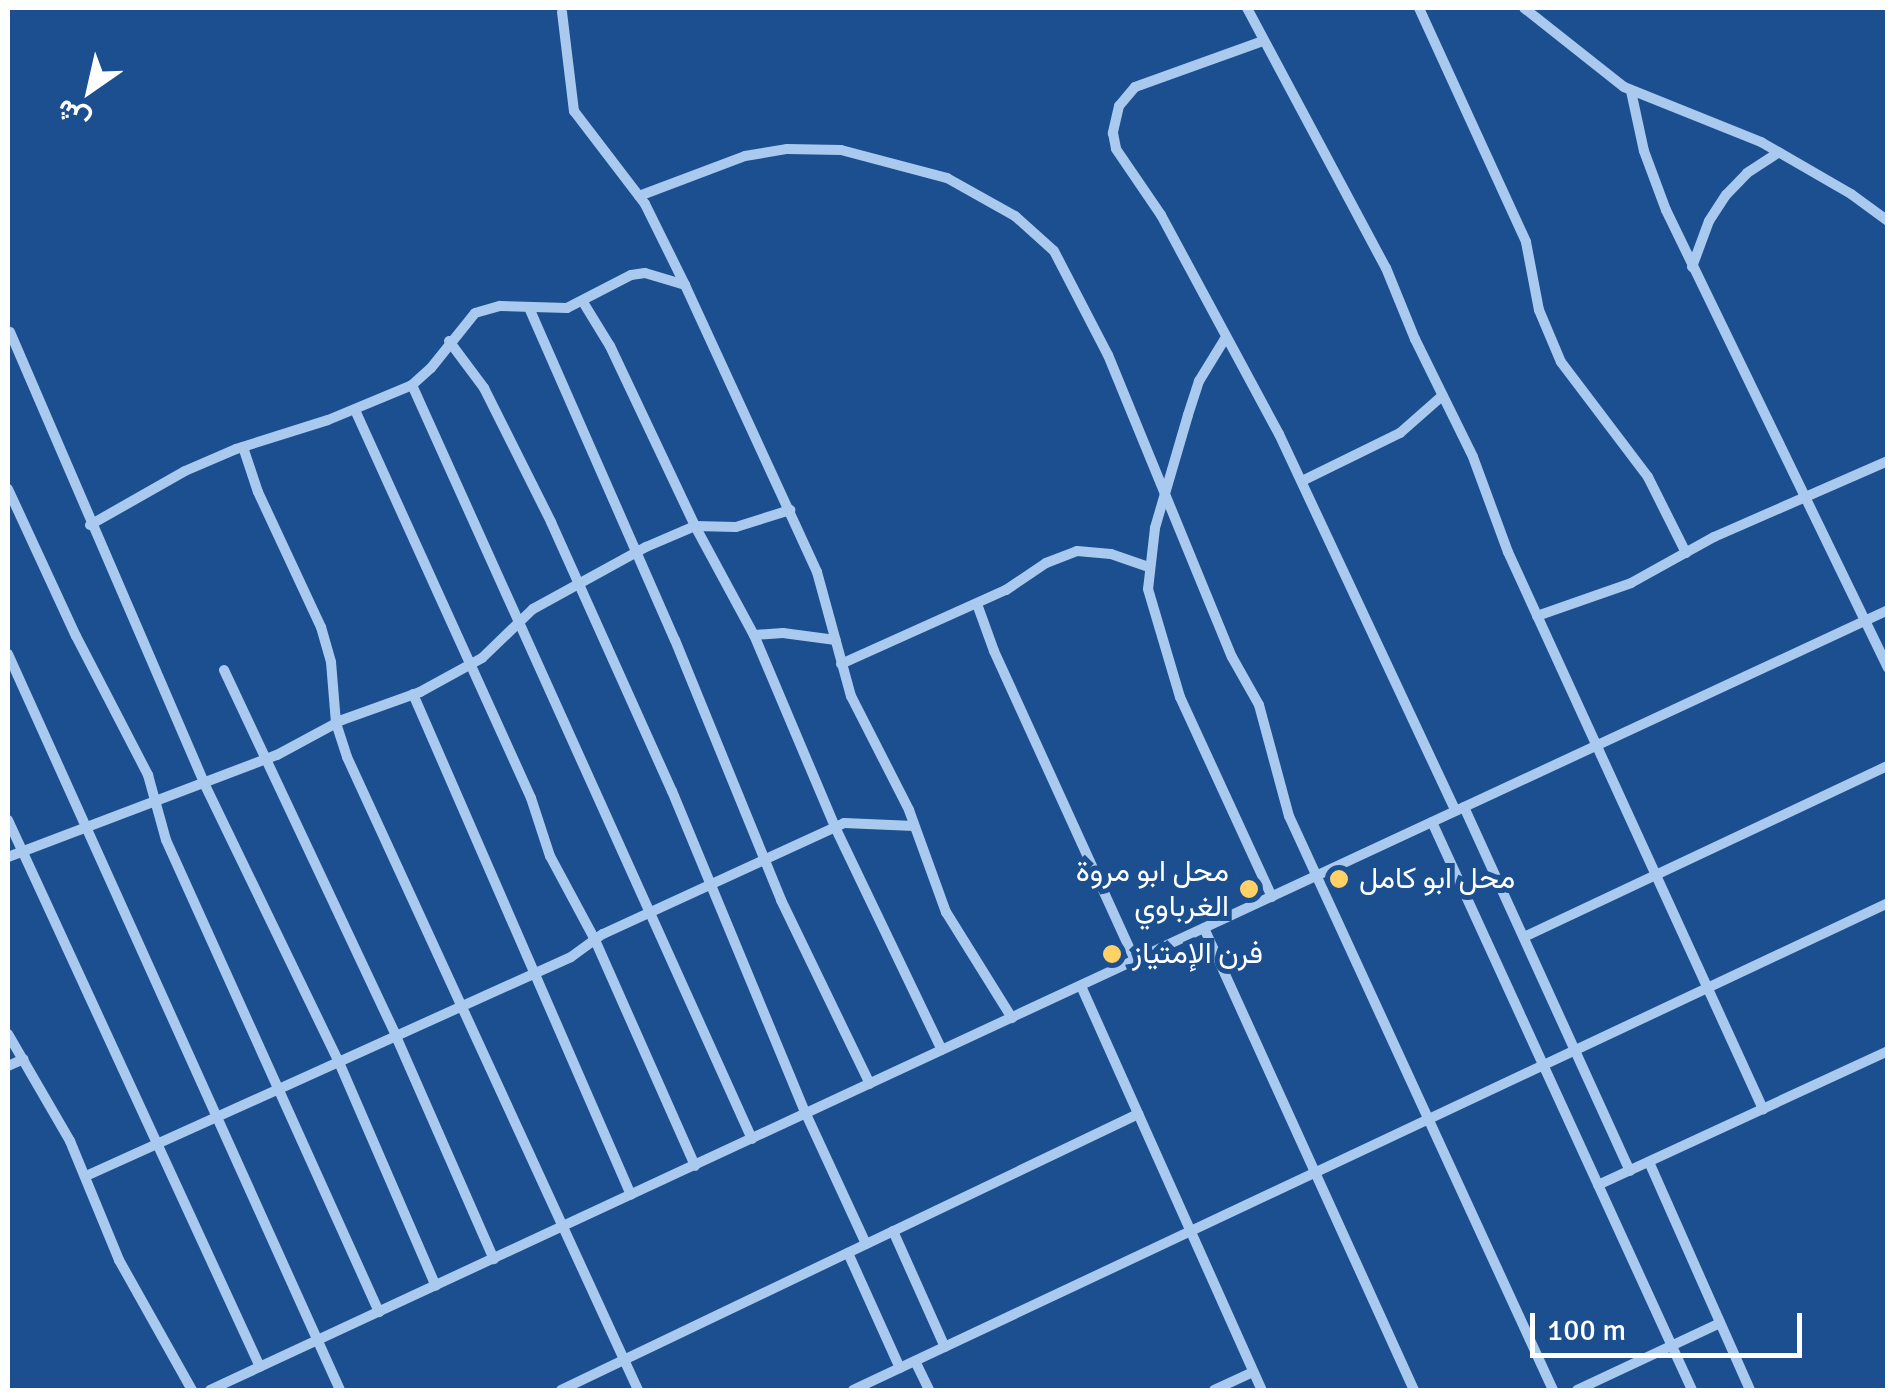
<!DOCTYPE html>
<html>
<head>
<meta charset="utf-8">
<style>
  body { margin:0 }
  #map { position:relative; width:1895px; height:1398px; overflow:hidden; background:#1b4f8f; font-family:Signika,Vazirmatn,sans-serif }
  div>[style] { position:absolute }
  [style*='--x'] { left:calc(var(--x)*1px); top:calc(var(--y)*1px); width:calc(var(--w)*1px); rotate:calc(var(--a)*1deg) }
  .minor>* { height:10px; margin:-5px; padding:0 5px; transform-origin:5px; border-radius:5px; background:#a9c9ee }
  .dots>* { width:28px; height:28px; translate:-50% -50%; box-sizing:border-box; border:5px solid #1b4f8f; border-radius:50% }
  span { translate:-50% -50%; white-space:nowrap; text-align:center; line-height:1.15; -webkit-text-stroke:10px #1b4f8f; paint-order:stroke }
  .poi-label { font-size:30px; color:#fff }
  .right { translate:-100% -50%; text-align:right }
  .left { translate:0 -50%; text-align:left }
  .frame { position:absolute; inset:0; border:10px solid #fff; pointer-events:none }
  .north { position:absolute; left:40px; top:40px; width:100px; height:100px; -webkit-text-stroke:8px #1b4f8f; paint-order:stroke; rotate:214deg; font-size:28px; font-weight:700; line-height:40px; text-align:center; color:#fff }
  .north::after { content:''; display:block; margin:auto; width:35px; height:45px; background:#fff; clip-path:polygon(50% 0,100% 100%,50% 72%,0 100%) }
  .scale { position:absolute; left:1530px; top:1313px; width:272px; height:45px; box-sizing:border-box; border:5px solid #fff; border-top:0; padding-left:12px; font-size:30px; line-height:35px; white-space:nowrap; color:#fff; -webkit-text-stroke:8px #1b4f8f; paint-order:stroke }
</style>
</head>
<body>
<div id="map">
  <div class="minor">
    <i style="--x:1247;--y:8;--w:295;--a:61.9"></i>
    <i style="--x:1386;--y:268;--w:77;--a:67.8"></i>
    <i style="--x:1415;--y:339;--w:131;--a:63.8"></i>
    <i style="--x:1473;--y:457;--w:101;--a:69.8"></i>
    <i style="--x:1508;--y:552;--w:613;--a:65.4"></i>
    <i style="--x:1419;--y:8;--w:257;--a:65.4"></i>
    <i style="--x:1526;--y:242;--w:69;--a:79.2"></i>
    <i style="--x:1539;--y:310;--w:56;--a:67.1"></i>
    <i style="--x:1561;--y:362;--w:144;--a:52.9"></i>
    <i style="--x:1648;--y:477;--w:85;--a:63.4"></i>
    <i style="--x:1524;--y:8;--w:127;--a:38.3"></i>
    <i style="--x:1624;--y:87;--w:148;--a:21.9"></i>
    <i style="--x:1761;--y:142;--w:104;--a:30"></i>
    <i style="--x:1851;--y:194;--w:46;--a:36.1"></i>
    <i style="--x:562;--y:12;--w:100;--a:83.1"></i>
    <i style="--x:574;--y:111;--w:117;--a:52.6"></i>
    <i style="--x:645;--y:204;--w:90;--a:63.7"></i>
    <i style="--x:685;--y:285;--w:316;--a:65.3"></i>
    <i style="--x:817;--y:572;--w:129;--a:74.7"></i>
    <i style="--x:851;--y:696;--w:128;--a:63"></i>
    <i style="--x:909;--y:810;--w:109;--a:70.1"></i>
    <i style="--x:946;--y:912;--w:125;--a:58.1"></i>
    <i style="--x:1263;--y:41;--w:136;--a:160.2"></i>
    <i style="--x:1135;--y:87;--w:25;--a:130"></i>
    <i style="--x:1119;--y:106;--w:28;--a:103"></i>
    <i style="--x:1113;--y:133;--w:16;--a:79"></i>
    <i style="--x:1116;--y:149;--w:80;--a:55.7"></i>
    <i style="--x:1161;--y:215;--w:249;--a:61.7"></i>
    <i style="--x:1279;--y:434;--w:416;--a:64.9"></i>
    <i style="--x:1631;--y:91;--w:61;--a:77.8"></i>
    <i style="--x:1644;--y:151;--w:63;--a:69.6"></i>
    <i style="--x:1666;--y:210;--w:509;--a:64.14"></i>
    <i style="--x:639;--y:196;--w:113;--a:-20.7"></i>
    <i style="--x:745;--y:156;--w:43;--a:-9.5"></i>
    <i style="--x:787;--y:149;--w:54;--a:1.1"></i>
    <i style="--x:841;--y:150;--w:110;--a:14.8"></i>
    <i style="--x:947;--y:178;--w:78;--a:29.2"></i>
    <i style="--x:1015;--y:216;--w:52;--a:41.9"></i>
    <i style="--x:1054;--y:251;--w:117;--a:62.6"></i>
    <i style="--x:1108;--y:355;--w:326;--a:67.7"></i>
    <i style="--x:1232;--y:657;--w:55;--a:60.6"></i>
    <i style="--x:1259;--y:705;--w:115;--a:74.9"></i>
    <i style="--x:1289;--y:816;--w:632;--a:65.3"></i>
    <i style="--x:1692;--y:267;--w:49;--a:-69.7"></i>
    <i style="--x:1709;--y:221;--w:31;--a:-57"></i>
    <i style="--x:1726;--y:195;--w:30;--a:-46"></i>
    <i style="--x:1747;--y:173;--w:38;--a:-33"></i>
    <i style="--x:583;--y:302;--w:52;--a:58.5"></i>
    <i style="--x:610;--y:346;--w:199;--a:64.7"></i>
    <i style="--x:695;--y:526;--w:124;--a:61.6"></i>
    <i style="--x:754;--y:635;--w:208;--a:67.1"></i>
    <i style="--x:835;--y:827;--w:247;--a:64.4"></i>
    <i style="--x:530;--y:310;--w:360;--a:66.3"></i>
    <i style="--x:675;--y:640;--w:281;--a:67.8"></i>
    <i style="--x:781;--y:900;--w:204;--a:64.2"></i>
    <i style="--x:10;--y:332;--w:489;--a:66.7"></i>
    <i style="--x:203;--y:781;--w:310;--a:64.2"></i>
    <i style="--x:338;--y:1060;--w:246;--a:66.6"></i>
    <i style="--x:1226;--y:337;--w:52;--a:121.5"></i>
    <i style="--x:1199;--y:381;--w:36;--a:108"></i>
    <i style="--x:1188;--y:415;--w:118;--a:106.3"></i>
    <i style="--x:1155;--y:528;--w:61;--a:96.5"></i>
    <i style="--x:1148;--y:589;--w:113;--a:73.5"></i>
    <i style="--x:1180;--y:697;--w:220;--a:65.3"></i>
    <i style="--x:449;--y:341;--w:59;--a:53.3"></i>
    <i style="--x:484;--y:388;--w:150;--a:63.4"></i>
    <i style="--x:551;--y:522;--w:295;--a:65.8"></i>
    <i style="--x:672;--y:791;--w:350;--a:67.5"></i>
    <i style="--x:806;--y:1114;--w:143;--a:65.2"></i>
    <i style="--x:412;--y:385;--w:827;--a:65.73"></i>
    <i style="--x:355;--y:410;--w:426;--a:65.6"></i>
    <i style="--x:531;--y:798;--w:61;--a:71.9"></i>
    <i style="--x:550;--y:856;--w:95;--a:61.8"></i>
    <i style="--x:595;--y:940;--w:247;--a:66.1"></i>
    <i style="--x:243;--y:447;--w:47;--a:71.6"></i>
    <i style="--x:258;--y:492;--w:149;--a:65"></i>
    <i style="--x:321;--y:627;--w:36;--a:74"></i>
    <i style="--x:331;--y:662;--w:61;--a:85.3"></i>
    <i style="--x:336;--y:723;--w:36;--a:72"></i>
    <i style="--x:347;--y:757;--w:697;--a:65.31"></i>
    <i style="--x:1302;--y:481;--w:109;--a:-26.1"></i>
    <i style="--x:1400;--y:433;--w:56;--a:-41.4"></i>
    <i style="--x:8;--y:489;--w:162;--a:65.2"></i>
    <i style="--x:76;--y:636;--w:157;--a:62.6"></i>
    <i style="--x:148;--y:775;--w:67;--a:74.5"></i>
    <i style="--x:166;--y:840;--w:518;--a:65.71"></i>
    <i style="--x:90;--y:525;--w:109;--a:-29.6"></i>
    <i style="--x:185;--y:471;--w:56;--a:-23.3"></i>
    <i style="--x:236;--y:449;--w:96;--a:-17.5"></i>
    <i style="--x:328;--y:420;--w:91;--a:-22.6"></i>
    <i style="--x:412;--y:385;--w:25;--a:-42"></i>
    <i style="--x:431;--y:368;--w:70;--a:-51.3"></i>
    <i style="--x:475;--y:313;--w:26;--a:-16"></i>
    <i style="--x:500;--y:306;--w:67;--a:1.7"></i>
    <i style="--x:567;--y:308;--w:72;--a:-27.3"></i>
    <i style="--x:631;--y:275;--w:14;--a:-8"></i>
    <i style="--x:645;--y:273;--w:42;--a:16.7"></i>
    <i style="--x:977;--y:604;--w:50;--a:70.1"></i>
    <i style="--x:994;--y:651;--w:341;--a:65.5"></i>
    <i style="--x:1537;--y:616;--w:100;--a:-19.3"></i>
    <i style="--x:1631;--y:583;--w:95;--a:-29"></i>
    <i style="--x:1714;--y:537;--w:190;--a:-23.6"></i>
    <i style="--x:754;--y:635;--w:29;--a:-4"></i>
    <i style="--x:783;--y:633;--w:53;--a:7.5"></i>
    <i style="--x:8;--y:654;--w:807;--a:65.72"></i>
    <i style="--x:841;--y:664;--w:181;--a:-24.2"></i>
    <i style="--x:1006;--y:590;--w:48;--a:-34"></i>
    <i style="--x:1046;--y:563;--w:33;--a:-21"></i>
    <i style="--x:1077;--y:551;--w:34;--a:5"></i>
    <i style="--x:1111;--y:554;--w:39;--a:19"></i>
    <i style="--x:224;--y:670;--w:402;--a:64.8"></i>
    <i style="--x:395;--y:1034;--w:246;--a:66.3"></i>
    <i style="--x:413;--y:694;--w:546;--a:66.48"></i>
    <i style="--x:1464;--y:807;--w:400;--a:65.5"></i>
    <i style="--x:8;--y:820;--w:602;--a:65.26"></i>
    <i style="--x:1432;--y:822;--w:625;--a:65.4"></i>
    <i style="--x:8;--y:857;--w:288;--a:-20.8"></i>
    <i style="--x:277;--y:755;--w:74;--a:-28.3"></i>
    <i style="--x:342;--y:720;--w:83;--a:-19.7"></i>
    <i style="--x:420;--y:692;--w:71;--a:-28.7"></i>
    <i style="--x:482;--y:658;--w:71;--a:-43.9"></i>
    <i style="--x:533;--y:609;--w:129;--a:-28.8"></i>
    <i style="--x:646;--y:547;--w:53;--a:-23.2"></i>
    <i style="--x:695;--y:526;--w:41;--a:1.4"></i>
    <i style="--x:736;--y:527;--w:57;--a:-17.5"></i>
    <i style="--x:1204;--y:928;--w:507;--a:65.56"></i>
    <i style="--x:1524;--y:937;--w:402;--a:-25.2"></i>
    <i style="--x:1081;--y:986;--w:443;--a:65.9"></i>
    <i style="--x:8;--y:1034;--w:124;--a:59.9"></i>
    <i style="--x:70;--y:1141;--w:129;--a:67.6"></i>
    <i style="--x:119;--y:1260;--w:149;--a:60.7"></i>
    <i style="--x:8;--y:1066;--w:17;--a:-24"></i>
    <i style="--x:1649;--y:1162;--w:249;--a:66.1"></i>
    <i style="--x:86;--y:1176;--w:532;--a:-24.3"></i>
    <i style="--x:571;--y:957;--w:39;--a:-36"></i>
    <i style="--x:603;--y:934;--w:265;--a:-24.7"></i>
    <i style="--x:844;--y:823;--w:70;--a:2.5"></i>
    <i style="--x:1598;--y:1185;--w:319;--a:-24.8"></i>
    <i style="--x:893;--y:1231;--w:127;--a:65.9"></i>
    <i style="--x:848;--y:1253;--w:126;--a:65.7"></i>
    <i style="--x:915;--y:1361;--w:32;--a:64"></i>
    <i style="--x:210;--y:1390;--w:1850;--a:-24.93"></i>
    <i style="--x:561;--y:1390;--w:640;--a:-25.56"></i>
    <i style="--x:853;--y:1390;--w:1144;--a:-25.2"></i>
    <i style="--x:1214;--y:1390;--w:43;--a:-24.8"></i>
    <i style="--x:1577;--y:1390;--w:158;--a:-25.1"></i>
  </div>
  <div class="dots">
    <i style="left:1339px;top:879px;background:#ffd166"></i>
    <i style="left:1249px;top:889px;background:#ffd166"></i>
    <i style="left:1112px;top:954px;background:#ffd166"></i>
  </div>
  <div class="poi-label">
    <span class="right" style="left:1229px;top:889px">محل ابو مروة<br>الغرباوي</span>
    <span class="left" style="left:1359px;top:879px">محل ابو كامل</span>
    <span class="left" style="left:1132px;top:954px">فرن الإمتياز</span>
  </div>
  <div class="frame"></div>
  <div class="north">ش</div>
  <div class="scale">100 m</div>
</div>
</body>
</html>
